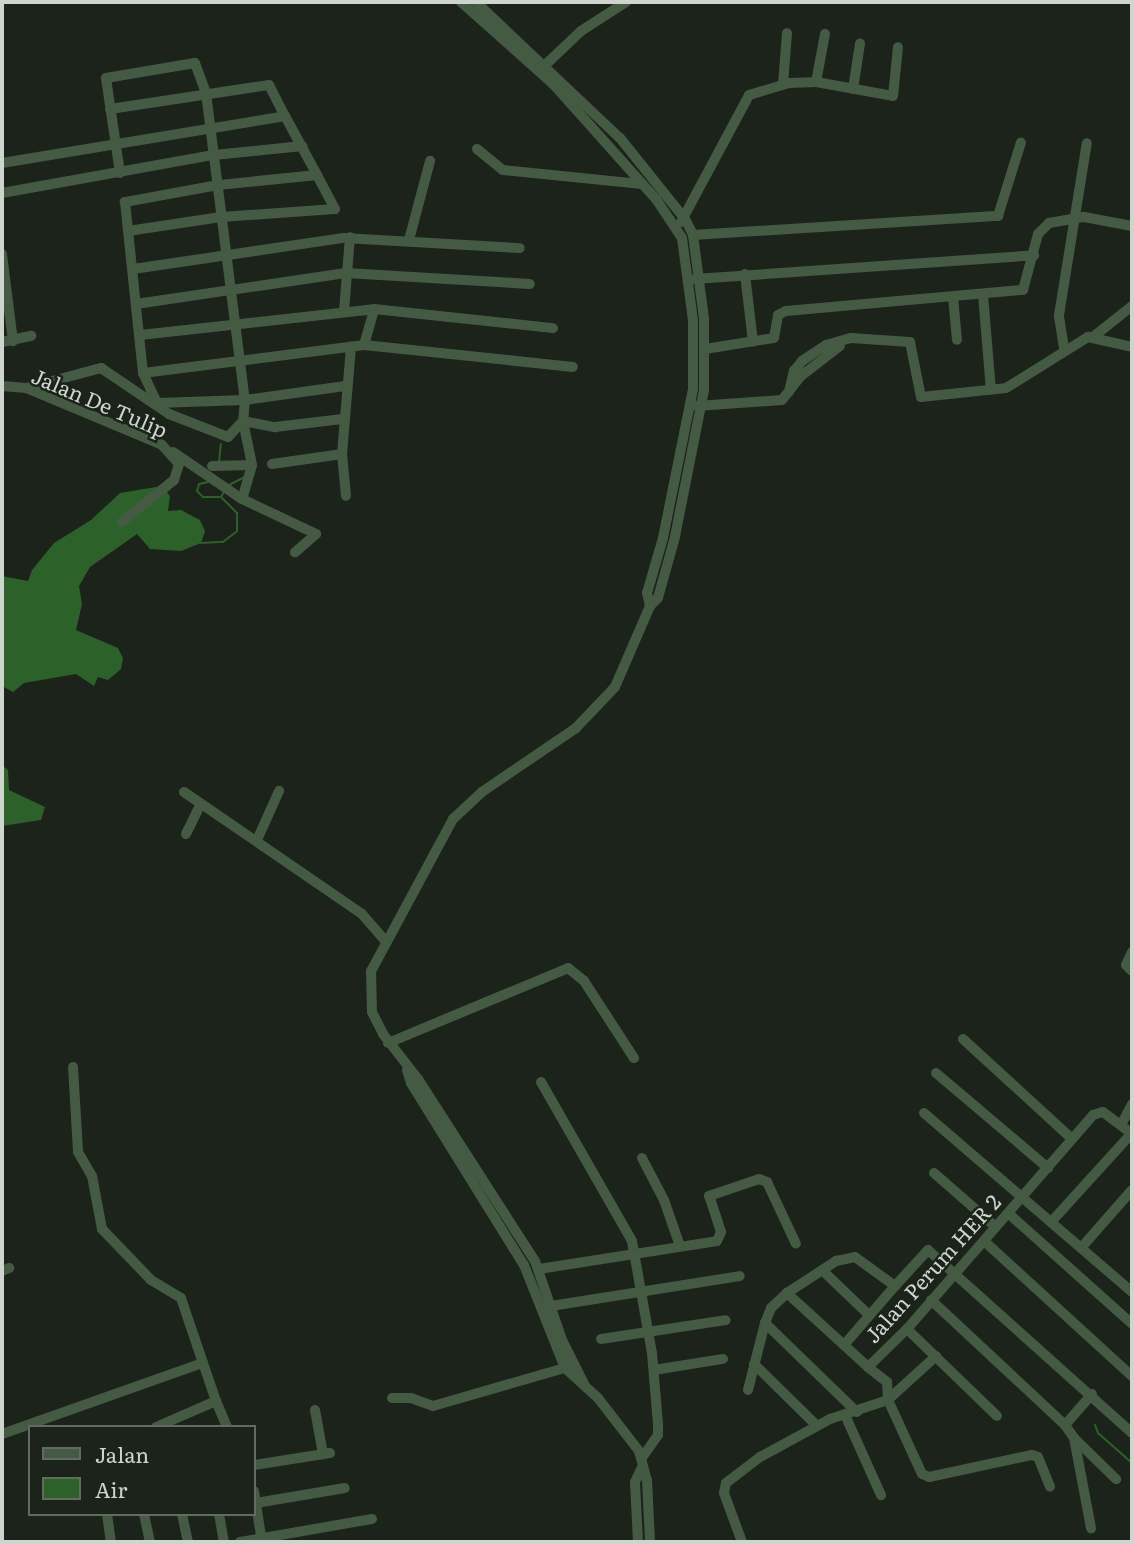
<!DOCTYPE html>
<html>
<head>
<meta charset="utf-8">
<style>
  body { margin:0 }
  #map { position:relative; width:1134px; height:1544px; overflow:hidden; background:#1b231a; font-family:Literata,serif }
  div>[style] { position:absolute }
  [style*='--x'] { left:calc(var(--x)*1px); top:calc(var(--y)*1px); width:calc(var(--w)*1px); rotate:calc(var(--a)*1deg) }
  .water>* { inset:0; background:#2c6129 }
  .stream>* { height:2px; margin:-1px; padding:0 1px; transform-origin:1px; border-radius:1px; background:#2c6129 }
  .minor>* { height:10px; margin:-5px; padding:0 5px; transform-origin:5px; border-radius:5px; background:#445a42 }
  span { translate:-50% -50%; white-space:nowrap; text-align:center; line-height:1.15; -webkit-text-stroke:5px #1b231a; paint-order:stroke }
  .street-label { font-size:21px; color:#ced4ce }
  .frame { position:absolute; inset:0; border:4px solid #ced4ce; pointer-events:none }
  .legend { position:absolute; left:28px; top:1425px; width:228px; height:91px; box-sizing:border-box; background:#1b231a; border:2px solid #636a62; margin:0; padding:9px 12px; list-style:none; font-size:21px; color:#ced4ce }
  .legend li { display:flex; align-items:center; gap:14px; height:35px }
  .legend b { width:35px; border:2px solid #636a62 }
</style>
</head>
<body>
<div id="map">
  <div class="water">
    <i style="clip-path:polygon(162px 486px,170px 496px,168px 511px,181px 510px,200px 520px,205px 531px,201px 543px,181px 551px,150px 549px,137px 534px,90px 567px,79px 586px,82px 604px,76px 630px,118px 648px,123px 658px,121px 669px,108px 680px,98px 677px,94px 686px,76px 674px,24px 683px,13px 692px,2px 686px,2px 576px,28px 581px,32px 570px,54px 543px,91px 520px,120px 493px)"></i>
    <i style="clip-path:polygon(2px 765px,8px 770px,9px 790px,45px 807px,41px 820px,2px 826px)"></i>
  </div>
  <div class="stream">
    <i style="--x:219;--y:462;--w:18;--a:-84"></i>
    <i style="--x:208;--y:482;--w:9;--a:167"></i>
    <i style="--x:199;--y:484;--w:7;--a:106"></i>
    <i style="--x:197;--y:491;--w:8;--a:45"></i>
    <i style="--x:203;--y:497;--w:16;--a:0"></i>
    <i style="--x:229;--y:485;--w:16;--a:-27"></i>
    <i style="--x:201;--y:543;--w:22;--a:-3"></i>
    <i style="--x:223;--y:542;--w:18;--a:-38"></i>
    <i style="--x:237;--y:531;--w:18;--a:-90"></i>
    <i style="--x:237;--y:513;--w:23;--a:-135"></i>
    <i style="--x:221;--y:497;--w:6;--a:-59"></i>
    <i style="--x:1095;--y:1425;--w:9;--a:69"></i>
    <i style="--x:1098;--y:1433;--w:45;--a:41.4"></i>
  </div>
  <div class="minor">
    <i style="--x:461;--y:2;--w:125;--a:41.7"></i>
    <i style="--x:554;--y:85;--w:153;--a:48.2"></i>
    <i style="--x:656;--y:199;--w:47;--a:56.3"></i>
    <i style="--x:682;--y:238;--w:83;--a:82.4"></i>
    <i style="--x:693;--y:320;--w:69;--a:90"></i>
    <i style="--x:693;--y:389;--w:152;--a:101.4"></i>
    <i style="--x:663;--y:538;--w:57;--a:106.2"></i>
    <i style="--x:647;--y:593;--w:13;--a:77"></i>
    <i style="--x:476;--y:2;--w:198;--a:43.4"></i>
    <i style="--x:620;--y:138;--w:104;--a:51.3"></i>
    <i style="--x:685;--y:219;--w:18;--a:63"></i>
    <i style="--x:693;--y:235;--w:85;--a:82.5"></i>
    <i style="--x:704;--y:319;--w:71;--a:90"></i>
    <i style="--x:704;--y:390;--w:150;--a:101.2"></i>
    <i style="--x:675;--y:537;--w:63;--a:105.6"></i>
    <i style="--x:658;--y:598;--w:11;--a:135"></i>
    <i style="--x:650;--y:606;--w:88;--a:113.4"></i>
    <i style="--x:615;--y:687;--w:57;--a:133.6"></i>
    <i style="--x:576;--y:728;--w:114;--a:145.8"></i>
    <i style="--x:482;--y:792;--w:40;--a:137"></i>
    <i style="--x:453;--y:819;--w:173;--a:118.3"></i>
    <i style="--x:371;--y:971;--w:41;--a:88.6"></i>
    <i style="--x:372;--y:1012;--w:25;--a:63"></i>
    <i style="--x:383;--y:1034;--w:57;--a:52.1"></i>
    <i style="--x:418;--y:1079;--w:216;--a:57.3"></i>
    <i style="--x:535;--y:1261;--w:83;--a:71.1"></i>
    <i style="--x:562;--y:1340;--w:49;--a:63.4"></i>
    <i style="--x:541;--y:69;--w:55;--a:-43.5"></i>
    <i style="--x:581;--y:31;--w:54;--a:-32.8"></i>
    <i style="--x:816;--y:82;--w:49;--a:-79.4"></i>
    <i style="--x:783;--y:84;--w:51;--a:-85.5"></i>
    <i style="--x:853;--y:89;--w:46;--a:-81.2"></i>
    <i style="--x:110;--y:109;--w:161;--a:-8.6"></i>
    <i style="--x:269;--y:85;--w:35;--a:63"></i>
    <i style="--x:477;--y:149;--w:33;--a:39"></i>
    <i style="--x:503;--y:170;--w:140;--a:5.8"></i>
    <i style="--x:2;--y:163;--w:287;--a:-9.4"></i>
    <i style="--x:285;--y:116;--w:67;--a:61.5"></i>
    <i style="--x:317;--y:175;--w:100;--a:174.2"></i>
    <i style="--x:218;--y:185;--w:95;--a:169.6"></i>
    <i style="--x:125;--y:202;--w:172;--a:84"></i>
    <i style="--x:143;--y:373;--w:33;--a:65"></i>
    <i style="--x:120;--y:173;--w:96;--a:-98.4"></i>
    <i style="--x:106;--y:78;--w:90;--a:-9.6"></i>
    <i style="--x:195;--y:63;--w:32;--a:70"></i>
    <i style="--x:206;--y:93;--w:309;--a:82.8"></i>
    <i style="--x:245;--y:400;--w:21;--a:95"></i>
    <i style="--x:243;--y:421;--w:45;--a:78.4"></i>
    <i style="--x:252;--y:465;--w:35;--a:106"></i>
    <i style="--x:2;--y:193;--w:215;--a:-10.2"></i>
    <i style="--x:214;--y:155;--w:89;--a:-5.8"></i>
    <i style="--x:681;--y:222;--w:144;--a:-61.8"></i>
    <i style="--x:749;--y:95;--w:42;--a:-16.7"></i>
    <i style="--x:789;--y:83;--w:27;--a:-2"></i>
    <i style="--x:816;--y:82;--w:78;--a:10.3"></i>
    <i style="--x:893;--y:96;--w:49;--a:-84.2"></i>
    <i style="--x:128;--y:231;--w:94;--a:-8.6"></i>
    <i style="--x:221;--y:217;--w:114;--a:-4"></i>
    <i style="--x:335;--y:209;--w:38;--a:-118"></i>
    <i style="--x:693;--y:235;--w:306;--a:-3.6"></i>
    <i style="--x:998;--y:216;--w:77;--a:-72.7"></i>
    <i style="--x:409;--y:240;--w:82;--a:-75.1"></i>
    <i style="--x:2;--y:254;--w:88;--a:82.8"></i>
    <i style="--x:133;--y:269;--w:213;--a:-8.4"></i>
    <i style="--x:344;--y:238;--w:176;--a:3.3"></i>
    <i style="--x:745;--y:274;--w:68;--a:83.3"></i>
    <i style="--x:695;--y:279;--w:340;--a:-4"></i>
    <i style="--x:983;--y:295;--w:95;--a:85.2"></i>
    <i style="--x:953;--y:297;--w:43;--a:84.7"></i>
    <i style="--x:136;--y:304;--w:212;--a:-8.4"></i>
    <i style="--x:346;--y:273;--w:184;--a:3.4"></i>
    <i style="--x:344;--y:311;--w:74;--a:-85.4"></i>
    <i style="--x:140;--y:335;--w:235;--a:-6.3"></i>
    <i style="--x:374;--y:309;--w:180;--a:6.1"></i>
    <i style="--x:1093;--y:337;--w:50;--a:-38.5"></i>
    <i style="--x:2;--y:342;--w:30;--a:-12"></i>
    <i style="--x:364;--y:345;--w:37;--a:-74"></i>
    <i style="--x:1064;--y:348;--w:33;--a:-99"></i>
    <i style="--x:1059;--y:315;--w:174;--a:-80.8"></i>
    <i style="--x:705;--y:349;--w:70;--a:-9.1"></i>
    <i style="--x:774;--y:338;--w:23;--a:-80"></i>
    <i style="--x:778;--y:315;--w:9;--a:-27"></i>
    <i style="--x:786;--y:311;--w:238;--a:-5.1"></i>
    <i style="--x:1023;--y:290;--w:58;--a:-75"></i>
    <i style="--x:1038;--y:234;--w:16;--a:-45"></i>
    <i style="--x:1049;--y:223;--w:36;--a:-10"></i>
    <i style="--x:1084;--y:217;--w:49;--a:10.6"></i>
    <i style="--x:143;--y:373;--w:223;--a:-7.2"></i>
    <i style="--x:364;--y:345;--w:210;--a:6"></i>
    <i style="--x:2;--y:386;--w:24;--a:5"></i>
    <i style="--x:26;--y:388;--w:147;--a:22.7"></i>
    <i style="--x:162;--y:445;--w:25;--a:48"></i>
    <i style="--x:179;--y:464;--w:17;--a:107"></i>
    <i style="--x:174;--y:480;--w:67;--a:141.1"></i>
    <i style="--x:26;--y:388;--w:78;--a:-14.9"></i>
    <i style="--x:101;--y:368;--w:82;--a:34.1"></i>
    <i style="--x:169;--y:414;--w:63;--a:21.3"></i>
    <i style="--x:228;--y:437;--w:22;--a:-47"></i>
    <i style="--x:243;--y:421;--w:33;--a:11"></i>
    <i style="--x:275;--y:427;--w:68;--a:-6.7"></i>
    <i style="--x:789;--y:392;--w:22;--a:-77"></i>
    <i style="--x:794;--y:371;--w:13;--a:-51"></i>
    <i style="--x:802;--y:361;--w:29;--a:-34"></i>
    <i style="--x:826;--y:345;--w:26;--a:-16"></i>
    <i style="--x:851;--y:338;--w:59;--a:3.9"></i>
    <i style="--x:910;--y:342;--w:56;--a:78.7"></i>
    <i style="--x:921;--y:397;--w:85;--a:-6"></i>
    <i style="--x:1006;--y:388;--w:97;--a:-31.9"></i>
    <i style="--x:1088;--y:337;--w:45;--a:12.8"></i>
    <i style="--x:157;--y:403;--w:88;--a:-2"></i>
    <i style="--x:245;--y:400;--w:101;--a:-8"></i>
    <i style="--x:697;--y:406;--w:85;--a:-4"></i>
    <i style="--x:782;--y:400;--w:31;--a:-52"></i>
    <i style="--x:801;--y:376;--w:49;--a:-37.6"></i>
    <i style="--x:173;--y:452;--w:83;--a:34.3"></i>
    <i style="--x:242;--y:499;--w:82;--a:25.3"></i>
    <i style="--x:316;--y:534;--w:28;--a:139"></i>
    <i style="--x:342;--y:454;--w:42;--a:84.6"></i>
    <i style="--x:272;--y:464;--w:71;--a:-8.1"></i>
    <i style="--x:342;--y:454;--w:108;--a:-85.2"></i>
    <i style="--x:212;--y:466;--w:40;--a:-1.4"></i>
    <i style="--x:184;--y:792;--w:216;--a:34.4"></i>
    <i style="--x:362;--y:914;--w:35;--a:49"></i>
    <i style="--x:186;--y:834;--w:32;--a:-64"></i>
    <i style="--x:257;--y:840;--w:54;--a:-65.8"></i>
    <i style="--x:1132;--y:952;--w:14;--a:115"></i>
    <i style="--x:1126;--y:965;--w:8;--a:45"></i>
    <i style="--x:963;--y:1039;--w:148;--a:42.5"></i>
    <i style="--x:388;--y:1043;--w:195;--a:-22.6"></i>
    <i style="--x:568;--y:968;--w:21;--a:39"></i>
    <i style="--x:584;--y:981;--w:92;--a:57"></i>
    <i style="--x:73;--y:1067;--w:85;--a:86.6"></i>
    <i style="--x:78;--y:1152;--w:28;--a:60"></i>
    <i style="--x:92;--y:1176;--w:54;--a:79.3"></i>
    <i style="--x:102;--y:1229;--w:71;--a:46.1"></i>
    <i style="--x:151;--y:1280;--w:35;--a:31"></i>
    <i style="--x:181;--y:1298;--w:69;--a:71.3"></i>
    <i style="--x:407;--y:1070;--w:14;--a:73"></i>
    <i style="--x:411;--y:1083;--w:214;--a:58.2"></i>
    <i style="--x:524;--y:1265;--w:111;--a:68.3"></i>
    <i style="--x:565;--y:1368;--w:45;--a:42.3"></i>
    <i style="--x:598;--y:1398;--w:67;--a:52.3"></i>
    <i style="--x:639;--y:1451;--w:30;--a:75"></i>
    <i style="--x:647;--y:1480;--w:62;--a:87.2"></i>
    <i style="--x:936;--y:1073;--w:147;--a:40.3"></i>
    <i style="--x:541;--y:1082;--w:183;--a:60.2"></i>
    <i style="--x:632;--y:1241;--w:114;--a:79.9"></i>
    <i style="--x:652;--y:1353;--w:72;--a:85.2"></i>
    <i style="--x:658;--y:1425;--w:10;--a:90"></i>
    <i style="--x:658;--y:1435;--w:29;--a:125"></i>
    <i style="--x:924;--y:1113;--w:274;--a:40.7"></i>
    <i style="--x:1121;--y:1125;--w:24;--a:-62"></i>
    <i style="--x:642;--y:1158;--w:47;--a:62.4"></i>
    <i style="--x:664;--y:1200;--w:49;--a:70.8"></i>
    <i style="--x:934;--y:1173;--w:82;--a:41.1"></i>
    <i style="--x:1008;--y:1213;--w:166;--a:41.8"></i>
    <i style="--x:1052;--y:1221;--w:119;--a:-47.7"></i>
    <i style="--x:984;--y:1241;--w:200;--a:42.4"></i>
    <i style="--x:1081;--y:1248;--w:77;--a:-48.7"></i>
    <i style="--x:539;--y:1269;--w:180;--a:-8.9"></i>
    <i style="--x:717;--y:1241;--w:10;--a:-66"></i>
    <i style="--x:721;--y:1232;--w:38;--a:-108"></i>
    <i style="--x:709;--y:1196;--w:53;--a:-18.8"></i>
    <i style="--x:759;--y:1179;--w:9;--a:21"></i>
    <i style="--x:767;--y:1182;--w:68;--a:64.9"></i>
    <i style="--x:822;--y:1270;--w:65;--a:43.8"></i>
    <i style="--x:2;--y:1271;--w:8;--a:-23"></i>
    <i style="--x:931;--y:1300;--w:183;--a:43"></i>
    <i style="--x:1065;--y:1425;--w:16;--a:55"></i>
    <i style="--x:1074;--y:1438;--w:92;--a:79.3"></i>
    <i style="--x:551;--y:1306;--w:191;--a:-9"></i>
    <i style="--x:765;--y:1323;--w:16;--a:-68"></i>
    <i style="--x:771;--y:1308;--w:22;--a:-43"></i>
    <i style="--x:907;--y:1329;--w:125;--a:44"></i>
    <i style="--x:601;--y:1339;--w:126;--a:-8.6"></i>
    <i style="--x:844;--y:1345;--w:78;--a:-49.2"></i>
    <i style="--x:754;--y:1364;--w:88;--a:44.5"></i>
    <i style="--x:868;--y:1367;--w:110;--a:-137.6"></i>
    <i style="--x:787;--y:1293;--w:59;--a:-33.1"></i>
    <i style="--x:836;--y:1261;--w:19;--a:-12"></i>
    <i style="--x:855;--y:1257;--w:49;--a:35.9"></i>
    <i style="--x:895;--y:1286;--w:49;--a:-47.5"></i>
    <i style="--x:928;--y:1250;--w:274;--a:41.9"></i>
    <i style="--x:654;--y:1370;--w:70;--a:-9.1"></i>
    <i style="--x:748;--y:1390;--w:69;--a:-75.8"></i>
    <i style="--x:765;--y:1323;--w:128;--a:44.1"></i>
    <i style="--x:891;--y:1397;--w:61;--a:-42.3"></i>
    <i style="--x:392;--y:1398;--w:19;--a:0"></i>
    <i style="--x:411;--y:1398;--w:23;--a:20"></i>
    <i style="--x:433;--y:1406;--w:137;--a:-16.1"></i>
    <i style="--x:888;--y:1400;--w:81;--a:65.3"></i>
    <i style="--x:922;--y:1474;--w:8;--a:23"></i>
    <i style="--x:929;--y:1477;--w:105;--a:-12.1"></i>
    <i style="--x:1032;--y:1455;--w:6;--a:18"></i>
    <i style="--x:1038;--y:1457;--w:32;--a:68"></i>
    <i style="--x:315;--y:1410;--w:45;--a:79.7"></i>
    <i style="--x:845;--y:1415;--w:88;--a:65.8"></i>
    <i style="--x:1065;--y:1425;--w:41;--a:-48.9"></i>
    <i style="--x:156;--y:1427;--w:65;--a:-23.4"></i>
    <i style="--x:216;--y:1401;--w:28;--a:67"></i>
    <i style="--x:2;--y:1434;--w:213;--a:-19.5"></i>
    <i style="--x:203;--y:1363;--w:40;--a:71.1"></i>
    <i style="--x:1074;--y:1438;--w:59;--a:44.3"></i>
    <i style="--x:254;--y:1465;--w:77;--a:-9"></i>
    <i style="--x:254;--y:1491;--w:52;--a:81.1"></i>
    <i style="--x:256;--y:1503;--w:90;--a:-9.6"></i>
    <i style="--x:107;--y:1514;--w:28;--a:82"></i>
    <i style="--x:144;--y:1514;--w:29;--a:78"></i>
    <i style="--x:182;--y:1514;--w:29;--a:78"></i>
    <i style="--x:219;--y:1514;--w:28;--a:80"></i>
    <i style="--x:240;--y:1542;--w:134;--a:-9.9"></i>
    <i style="--x:638;--y:1542;--w:60;--a:-92.9"></i>
    <i style="--x:635;--y:1482;--w:14;--a:-65"></i>
    <i style="--x:742;--y:1542;--w:52;--a:-110.2"></i>
    <i style="--x:724;--y:1493;--w:10;--a:-79"></i>
    <i style="--x:726;--y:1483;--w:43;--a:-37.4"></i>
    <i style="--x:760;--y:1457;--w:80;--a:-28.5"></i>
    <i style="--x:830;--y:1419;--w:61;--a:-18.1"></i>
    <i style="--x:888;--y:1400;--w:18;--a:-93"></i>
    <i style="--x:887;--y:1382;--w:24;--a:-142"></i>
    <i style="--x:868;--y:1367;--w:54;--a:-44.3"></i>
    <i style="--x:907;--y:1329;--w:284;--a:-49"></i>
    <i style="--x:1093;--y:1115;--w:10;--a:-17"></i>
    <i style="--x:1103;--y:1112;--w:36;--a:37"></i>
  </div>
  <div class="street-label">
    <span style="left:100px;top:402px;rotate:23deg">Jalan De Tulip</span>
    <span style="left:932px;top:1268px;rotate:-48deg">Jalan Perum HER 2</span>
  </div>
  <div class="frame"></div>
  <ul class="legend">
  <li><b style="height:9px;background:#445a42"></b>Jalan</li>
  <li><b style="height:19px;background:#2c6129"></b>Air</li>
  </ul>
</div>
</body>
</html>
